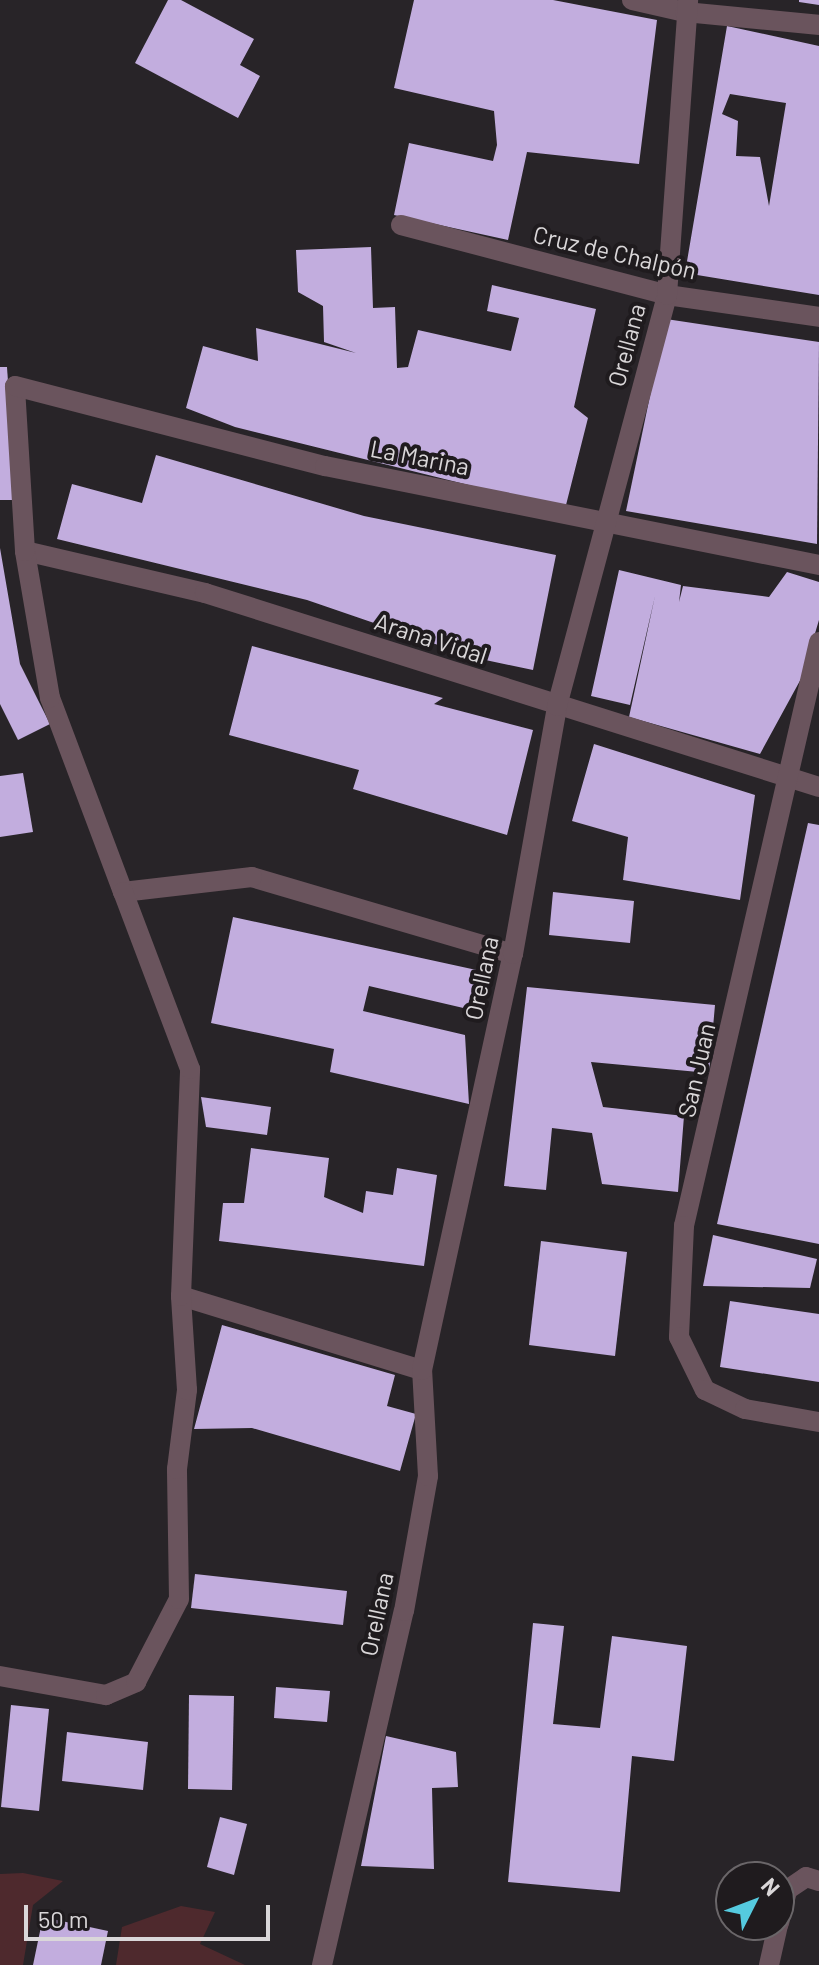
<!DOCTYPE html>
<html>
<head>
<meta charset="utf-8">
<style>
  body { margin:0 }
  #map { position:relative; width:819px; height:1965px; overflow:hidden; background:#282428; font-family:Barlow,sans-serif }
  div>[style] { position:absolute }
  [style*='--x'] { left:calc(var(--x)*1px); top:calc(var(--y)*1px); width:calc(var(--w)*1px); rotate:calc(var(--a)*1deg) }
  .green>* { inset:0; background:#4e292d }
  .building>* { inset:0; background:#c2adde }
  .minor>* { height:20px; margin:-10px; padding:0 10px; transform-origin:10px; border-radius:10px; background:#6a545d }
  span { translate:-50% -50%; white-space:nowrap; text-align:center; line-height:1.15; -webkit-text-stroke:8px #1f1b1e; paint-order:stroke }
  .street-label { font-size:24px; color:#dad7d9 }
  .north { position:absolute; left:715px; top:1861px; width:80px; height:80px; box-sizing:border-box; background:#1f1b1e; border:2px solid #6a6669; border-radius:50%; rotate:48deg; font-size:22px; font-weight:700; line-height:32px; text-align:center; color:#dad7d9 }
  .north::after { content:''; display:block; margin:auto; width:28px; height:36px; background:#55cadf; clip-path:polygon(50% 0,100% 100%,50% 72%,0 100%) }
  .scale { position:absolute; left:24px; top:1905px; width:246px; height:36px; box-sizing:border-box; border:4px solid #dad7d9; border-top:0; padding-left:10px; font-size:24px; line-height:28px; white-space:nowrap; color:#dad7d9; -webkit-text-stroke:6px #1f1b1e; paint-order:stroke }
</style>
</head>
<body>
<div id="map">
  <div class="green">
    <i style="clip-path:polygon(23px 1873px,63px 1881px,33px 1905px,23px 1965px,0 1965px,0 1874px)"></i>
    <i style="clip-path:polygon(181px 1906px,215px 1912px,200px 1944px,245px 1965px,116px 1965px,122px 1927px)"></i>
  </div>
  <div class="building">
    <i style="clip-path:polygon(168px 0,181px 0,254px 39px,240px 65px,260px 76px,238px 118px,135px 63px)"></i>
    <i style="clip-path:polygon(414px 0,553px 0,657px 20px,639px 164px,527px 152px,508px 240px,394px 215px,409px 143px,493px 161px,497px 145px,494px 111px,394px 88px)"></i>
    <i style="clip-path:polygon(799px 0,819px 0,819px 5px,799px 2px)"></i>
    <i style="clip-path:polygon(evenodd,727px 26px,819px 46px,819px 295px,685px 273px,727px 26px,730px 94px,786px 103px,769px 206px,760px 157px,736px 156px,738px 121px,722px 114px,730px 94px)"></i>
    <i style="clip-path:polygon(371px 247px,373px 308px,395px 307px,397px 368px,408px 367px,418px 330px,511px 351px,519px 318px,487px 311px,492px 285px,596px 309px,574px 407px,588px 418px,565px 509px,235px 427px,186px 408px,203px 346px,258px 361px,256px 328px,356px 353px,324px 342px,323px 306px,298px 292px,296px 250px)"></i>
    <i style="clip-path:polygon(666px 319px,819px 342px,817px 544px,626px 511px)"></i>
    <i style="clip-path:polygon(0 367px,7px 367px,16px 500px,0 500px)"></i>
    <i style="clip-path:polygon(156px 455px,364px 516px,556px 555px,533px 670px,476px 658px,307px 600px,57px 539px,72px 484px,142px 503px)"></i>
    <i style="clip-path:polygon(0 548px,20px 664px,50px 724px,18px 740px,0 704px)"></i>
    <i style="clip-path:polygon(619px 570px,681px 585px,679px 602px,683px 586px,769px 597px,787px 572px,819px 582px,819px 620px,802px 677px,760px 754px,629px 717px,655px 596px,630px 705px,591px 696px)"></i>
    <i style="clip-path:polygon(252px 646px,443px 698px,434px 704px,533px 730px,507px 835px,353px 789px,359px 770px,229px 735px)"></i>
    <i style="clip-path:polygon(594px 744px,755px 795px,740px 900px,623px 880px,628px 837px,572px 821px)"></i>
    <i style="clip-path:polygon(23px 773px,33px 832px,0 837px,0 776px)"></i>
    <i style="clip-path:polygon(808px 823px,819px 825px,819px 1244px,717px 1224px)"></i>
    <i style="clip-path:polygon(553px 892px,634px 901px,630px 943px,549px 935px)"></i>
    <i style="clip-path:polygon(233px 917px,481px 971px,472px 1010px,369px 986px,363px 1011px,465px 1035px,469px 1104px,330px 1072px,334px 1049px,211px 1023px)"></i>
    <i style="clip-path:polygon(527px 987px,715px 1005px,709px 1073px,591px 1062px,603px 1107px,684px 1116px,678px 1192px,602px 1184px,592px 1133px,552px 1128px,546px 1190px,504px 1186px)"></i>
    <i style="clip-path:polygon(201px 1097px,271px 1107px,267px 1135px,206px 1127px)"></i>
    <i style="clip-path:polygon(251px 1148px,329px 1158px,324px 1197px,363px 1213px,366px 1191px,393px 1195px,397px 1168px,437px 1175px,424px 1266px,219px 1241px,223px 1203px,244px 1203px)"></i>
    <i style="clip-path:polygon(713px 1235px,817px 1259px,810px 1288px,703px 1286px)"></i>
    <i style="clip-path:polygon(541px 1241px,627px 1252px,615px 1356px,529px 1345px)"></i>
    <i style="clip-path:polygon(730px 1301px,819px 1314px,819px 1382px,720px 1367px)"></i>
    <i style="clip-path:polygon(222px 1325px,395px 1375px,387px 1406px,416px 1414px,400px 1471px,252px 1428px,194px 1429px)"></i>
    <i style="clip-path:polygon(195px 1574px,347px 1591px,343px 1625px,191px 1608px)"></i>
    <i style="clip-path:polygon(533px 1623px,564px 1626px,553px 1724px,600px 1728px,612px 1636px,687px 1646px,674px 1761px,632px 1756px,620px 1892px,508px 1882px)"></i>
    <i style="clip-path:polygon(276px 1687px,330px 1691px,327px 1722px,274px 1718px)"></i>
    <i style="clip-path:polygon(189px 1695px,234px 1696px,232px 1790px,188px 1789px)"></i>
    <i style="clip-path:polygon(11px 1705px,49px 1709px,39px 1811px,1px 1807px)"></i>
    <i style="clip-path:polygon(67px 1732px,148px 1742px,143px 1790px,62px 1781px)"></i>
    <i style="clip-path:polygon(386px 1736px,456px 1752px,458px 1787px,432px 1788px,434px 1869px,361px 1866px)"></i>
    <i style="clip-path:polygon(220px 1817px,247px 1824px,234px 1875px,207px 1867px)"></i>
    <i style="clip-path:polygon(43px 1917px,108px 1931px,101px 1965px,33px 1965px)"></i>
  </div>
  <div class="minor">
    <i style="--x:632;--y:0;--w:54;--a:12.8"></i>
    <i style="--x:685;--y:12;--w:135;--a:5.5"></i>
    <i style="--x:401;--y:225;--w:275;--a:14.7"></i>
    <i style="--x:667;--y:295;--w:154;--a:8.2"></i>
    <i style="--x:25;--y:551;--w:185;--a:13.1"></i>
    <i style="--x:205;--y:593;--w:644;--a:17.53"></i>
    <i style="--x:819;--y:642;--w:599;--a:103.02"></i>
    <i style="--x:684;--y:1226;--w:111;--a:92.6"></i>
    <i style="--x:679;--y:1337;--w:59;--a:63.9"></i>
    <i style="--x:705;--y:1390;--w:44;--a:25.4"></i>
    <i style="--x:745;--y:1409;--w:75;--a:10"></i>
    <i style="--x:513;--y:954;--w:272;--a:-163.6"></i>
    <i style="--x:252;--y:877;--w:130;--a:173.4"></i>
    <i style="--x:123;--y:892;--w:207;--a:-110.6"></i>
    <i style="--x:50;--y:698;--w:149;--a:-99.7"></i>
    <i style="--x:25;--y:551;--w:165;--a:-93.5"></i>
    <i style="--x:15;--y:386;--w:320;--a:14.5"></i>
    <i style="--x:325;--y:466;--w:504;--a:11.33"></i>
    <i style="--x:181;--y:1296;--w:252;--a:17.1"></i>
    <i style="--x:0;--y:1676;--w:108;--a:10.2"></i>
    <i style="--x:106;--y:1695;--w:33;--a:-23"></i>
    <i style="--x:136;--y:1682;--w:93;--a:-62.6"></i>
    <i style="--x:179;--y:1599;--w:130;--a:-90.9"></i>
    <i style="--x:177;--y:1469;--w:80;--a:-82.8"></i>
    <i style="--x:187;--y:1390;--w:94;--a:-93.7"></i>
    <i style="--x:181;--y:1296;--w:227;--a:-87.7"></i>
    <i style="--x:190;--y:1069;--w:189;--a:-110.7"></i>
    <i style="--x:779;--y:1923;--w:34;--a:-76"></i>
    <i style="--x:787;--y:1890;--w:23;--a:-34"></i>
    <i style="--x:806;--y:1877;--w:14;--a:17"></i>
    <i style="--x:322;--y:1965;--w:363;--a:-77"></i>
    <i style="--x:404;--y:1611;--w:137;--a:-79.9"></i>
    <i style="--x:428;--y:1476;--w:106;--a:-93.2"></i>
    <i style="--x:422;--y:1370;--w:426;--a:-77.7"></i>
    <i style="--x:513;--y:954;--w:252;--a:-79.9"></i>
    <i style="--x:557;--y:706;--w:425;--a:-75"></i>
    <i style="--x:667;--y:295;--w:296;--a:-85.9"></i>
    <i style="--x:769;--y:1965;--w:41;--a:-77.3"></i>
  </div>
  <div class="street-label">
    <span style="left:615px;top:252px;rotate:13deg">Cruz de Chalpón</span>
    <span style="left:626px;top:345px;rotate:-75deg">Orellana</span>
    <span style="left:420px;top:457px;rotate:11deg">La Marina</span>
    <span style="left:431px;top:638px;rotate:18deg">Arana Vidal</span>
    <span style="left:481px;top:978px;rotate:-78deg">Orellana</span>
    <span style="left:696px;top:1070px;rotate:-77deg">San Juan</span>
    <span style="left:376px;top:1614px;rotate:-78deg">Orellana</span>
  </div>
  <div class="north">N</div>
  <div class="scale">50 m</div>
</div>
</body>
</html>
